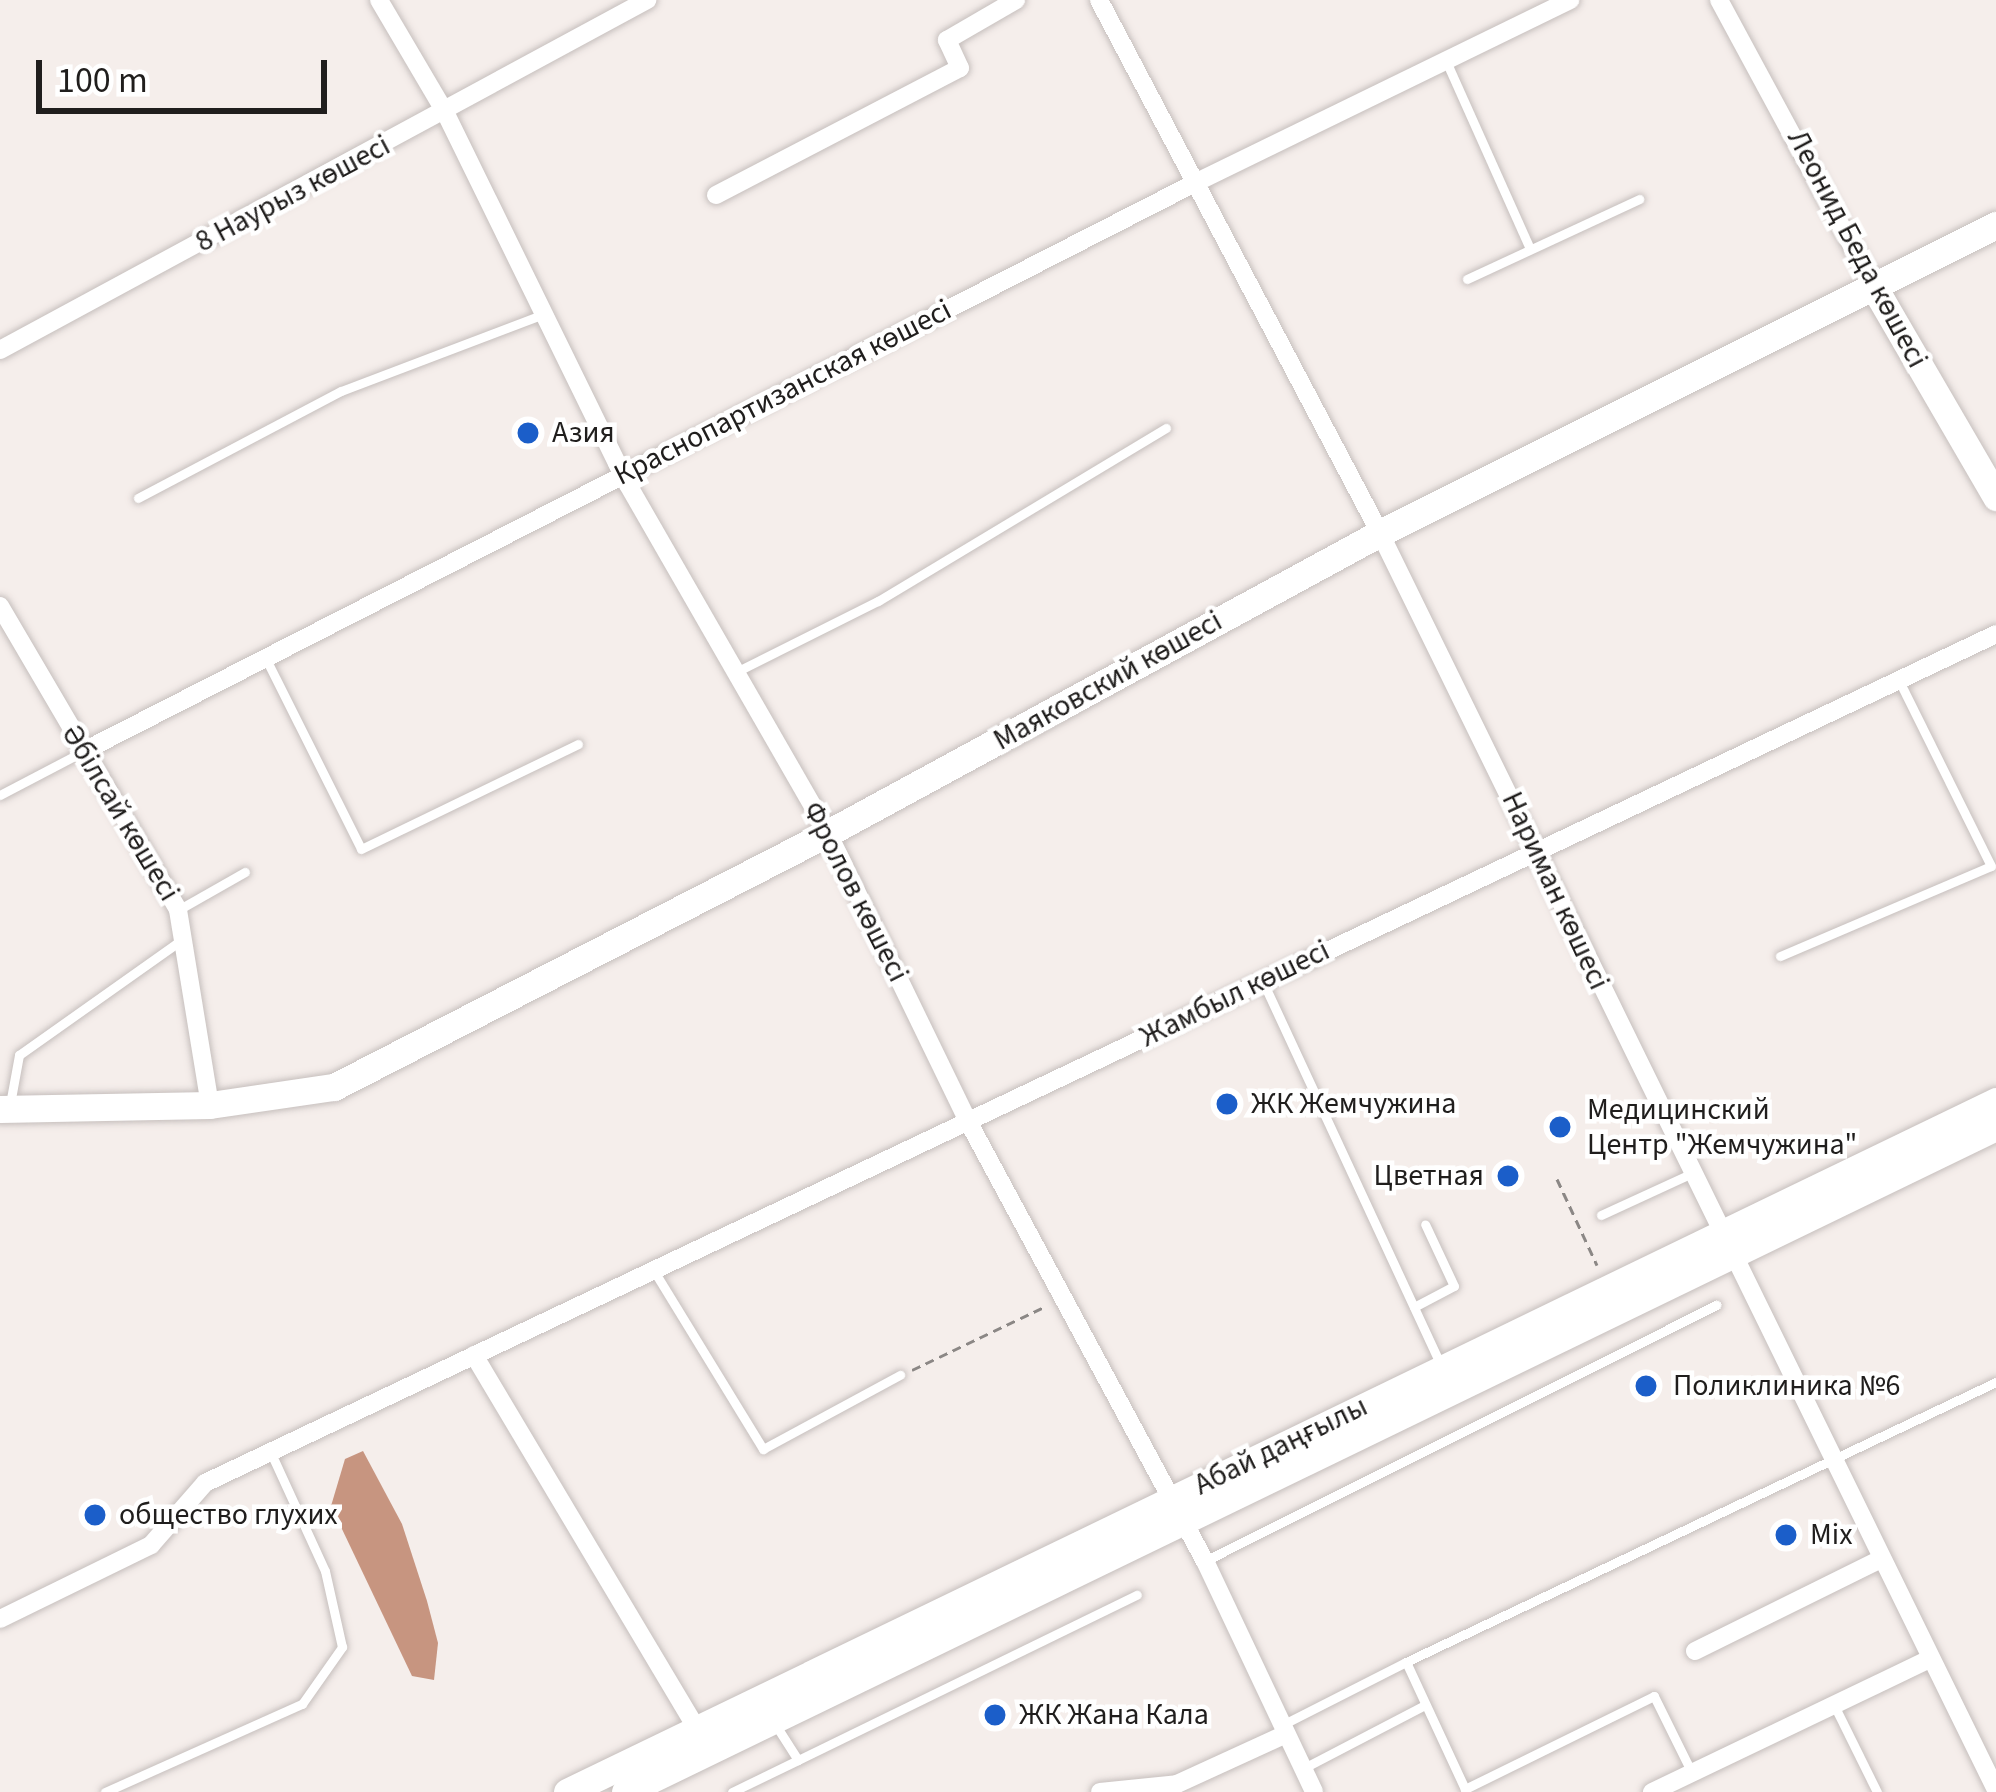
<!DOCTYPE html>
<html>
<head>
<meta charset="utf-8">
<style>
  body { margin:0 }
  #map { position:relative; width:1996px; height:1792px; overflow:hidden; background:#f5eeeb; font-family:"Source Sans 3",sans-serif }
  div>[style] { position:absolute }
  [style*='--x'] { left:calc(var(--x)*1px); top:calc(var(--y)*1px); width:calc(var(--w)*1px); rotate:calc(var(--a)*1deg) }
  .water>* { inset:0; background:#c79580 }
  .path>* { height:3px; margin-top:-1.5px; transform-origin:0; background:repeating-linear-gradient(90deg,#8b8785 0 9px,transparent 0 15px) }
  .roads { filter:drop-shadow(0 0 3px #c6bfbd) drop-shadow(0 0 3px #c6bfbd) }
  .lane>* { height:9px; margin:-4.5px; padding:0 4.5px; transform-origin:4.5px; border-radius:4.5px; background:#fff }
  .street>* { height:18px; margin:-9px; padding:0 9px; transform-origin:9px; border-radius:9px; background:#fff }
  .secondary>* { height:27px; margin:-13.5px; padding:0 13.5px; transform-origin:13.5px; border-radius:13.5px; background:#fff }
  .dots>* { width:33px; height:33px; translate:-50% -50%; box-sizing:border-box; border:6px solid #fff; border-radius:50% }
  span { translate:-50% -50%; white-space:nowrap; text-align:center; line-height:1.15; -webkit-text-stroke:9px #fff; paint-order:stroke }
  .street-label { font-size:30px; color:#201e1d }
  .poi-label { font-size:30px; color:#201e1d }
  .left { translate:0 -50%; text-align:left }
  .right { translate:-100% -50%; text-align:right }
  .scale { position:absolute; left:36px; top:60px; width:291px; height:54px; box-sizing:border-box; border:6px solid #201e1d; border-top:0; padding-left:15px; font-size:36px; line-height:42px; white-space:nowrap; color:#201e1d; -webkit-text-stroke:9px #fff; paint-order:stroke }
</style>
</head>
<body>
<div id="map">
  <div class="water">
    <i style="clip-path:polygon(363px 1451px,402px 1524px,427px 1601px,438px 1643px,434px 1680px,412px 1676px,331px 1506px,345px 1459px)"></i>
  </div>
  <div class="path">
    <i style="--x:1557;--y:1179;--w:95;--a:65.1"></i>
    <i style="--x:912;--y:1370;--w:146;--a:-25.5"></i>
  </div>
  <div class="roads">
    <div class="lane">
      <i style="--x:1446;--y:61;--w:206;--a:65.9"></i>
      <i style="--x:1467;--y:279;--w:190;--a:-24.9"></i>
      <i style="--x:138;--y:498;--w:229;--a:-27.8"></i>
      <i style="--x:341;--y:391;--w:217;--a:-20.8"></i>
      <i style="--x:266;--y:659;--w:212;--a:63.4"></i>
      <i style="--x:361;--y:849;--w:241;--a:-25.8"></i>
      <i style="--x:736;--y:672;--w:159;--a:-26.6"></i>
      <i style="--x:878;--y:601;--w:336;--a:-31"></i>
      <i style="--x:0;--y:795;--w:93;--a:-27.7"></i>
      <i style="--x:178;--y:910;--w:77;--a:-29.6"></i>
      <i style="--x:1780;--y:956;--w:229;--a:-23.1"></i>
      <i style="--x:1991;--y:866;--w:209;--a:-116.4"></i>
      <i style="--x:1263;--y:982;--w:421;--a:65.1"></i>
      <i style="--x:10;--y:1104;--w:50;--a:-79.6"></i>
      <i style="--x:19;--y:1055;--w:202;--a:-35.3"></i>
      <i style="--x:1601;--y:1215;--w:96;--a:-24.7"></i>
      <i style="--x:654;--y:1271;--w:209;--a:58.5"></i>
      <i style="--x:763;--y:1449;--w:156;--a:-28.4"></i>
      <i style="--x:1414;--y:1307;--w:45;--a:-27.7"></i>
      <i style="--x:1454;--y:1286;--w:68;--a:-115.1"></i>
      <i style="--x:1205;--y:1561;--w:572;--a:-26.61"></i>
      <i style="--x:1834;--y:1705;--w:97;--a:63.7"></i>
      <i style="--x:1282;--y:1725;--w:139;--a:-26.9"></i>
      <i style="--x:798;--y:1760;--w:377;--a:-26"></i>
      <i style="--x:1302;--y:1769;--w:139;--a:-27.5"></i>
      <i style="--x:1692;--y:1773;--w:86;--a:-116.3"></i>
      <i style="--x:1654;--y:1696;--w:211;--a:153.8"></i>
      <i style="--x:1465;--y:1789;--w:140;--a:-114.9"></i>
      <i style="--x:1406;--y:1662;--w:653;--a:-25.39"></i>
      <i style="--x:105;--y:1792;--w:216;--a:-24.1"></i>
      <i style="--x:302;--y:1704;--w:70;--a:-54.9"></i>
      <i style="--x:342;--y:1647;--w:78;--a:-102.6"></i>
      <i style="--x:325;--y:1571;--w:130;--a:-114.6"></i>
      <i style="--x:732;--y:1792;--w:73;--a:-25.9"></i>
      <i style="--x:798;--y:1760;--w:43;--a:-122.6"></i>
    </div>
    <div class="street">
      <i style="--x:379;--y:0;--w:130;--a:59.5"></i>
      <i style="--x:445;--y:112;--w:405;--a:63.9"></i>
      <i style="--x:623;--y:476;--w:412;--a:60.1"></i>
      <i style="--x:828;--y:833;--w:322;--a:64.1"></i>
      <i style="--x:969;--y:1123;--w:498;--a:61.7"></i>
      <i style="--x:1205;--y:1561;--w:255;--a:64.7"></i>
      <i style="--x:1099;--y:0;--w:603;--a:62.2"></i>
      <i style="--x:1380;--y:533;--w:1400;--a:63.89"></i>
      <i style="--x:1719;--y:0;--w:328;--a:61.6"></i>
      <i style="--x:716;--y:195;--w:275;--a:-27.5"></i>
      <i style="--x:960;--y:68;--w:31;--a:-115"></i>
      <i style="--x:947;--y:40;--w:80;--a:-30.1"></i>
      <i style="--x:0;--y:350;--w:736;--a:-28.41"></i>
      <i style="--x:0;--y:606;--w:352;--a:59.6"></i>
      <i style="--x:178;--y:910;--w:198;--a:80.7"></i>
      <i style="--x:82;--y:752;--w:1248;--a:-27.08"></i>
      <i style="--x:1193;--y:184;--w:420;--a:-26"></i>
      <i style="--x:474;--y:1355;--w:435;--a:59.2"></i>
      <i style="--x:0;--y:1619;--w:168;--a:-26.1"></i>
      <i style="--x:151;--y:1545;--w:82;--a:-48.9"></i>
      <i style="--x:205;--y:1483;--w:1982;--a:-25.36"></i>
      <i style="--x:1695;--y:1651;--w:205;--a:-26.3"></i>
      <i style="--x:1100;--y:1792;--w:77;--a:-5.9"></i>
      <i style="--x:1177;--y:1784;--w:120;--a:-24.6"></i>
      <i style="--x:1652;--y:1792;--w:308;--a:-25.6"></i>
    </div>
    <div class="secondary">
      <i style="--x:1875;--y:289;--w:241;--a:59.8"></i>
      <i style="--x:0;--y:1109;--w:210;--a:-1.1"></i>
      <i style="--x:210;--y:1105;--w:125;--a:-8.3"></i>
      <i style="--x:334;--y:1087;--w:555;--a:-27.21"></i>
      <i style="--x:828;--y:833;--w:628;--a:-28.52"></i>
      <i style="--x:1380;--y:533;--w:689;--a:-26.57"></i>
      <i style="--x:567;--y:1792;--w:1587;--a:-25.81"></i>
      <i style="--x:625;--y:1792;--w:1524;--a:-25.88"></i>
    </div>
  </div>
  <div class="dots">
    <i style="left:528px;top:433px;background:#1b5ec9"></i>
    <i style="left:1227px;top:1104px;background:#1b5ec9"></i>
    <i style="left:1560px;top:1127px;background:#1b5ec9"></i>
    <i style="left:1508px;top:1176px;background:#1b5ec9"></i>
    <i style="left:1646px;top:1386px;background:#1b5ec9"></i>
    <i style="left:95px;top:1515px;background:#1b5ec9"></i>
    <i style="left:1786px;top:1535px;background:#1b5ec9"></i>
    <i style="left:995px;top:1715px;background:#1b5ec9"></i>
  </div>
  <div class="street-label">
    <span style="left:293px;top:194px;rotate:-28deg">8 Наурыз көшесі</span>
    <span style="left:1857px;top:249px;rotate:62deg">Леонид Беда көшесі</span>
    <span style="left:783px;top:393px;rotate:-27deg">Краснопартизанская көшесі</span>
    <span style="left:1108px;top:681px;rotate:-29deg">Маяковский көшесі</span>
    <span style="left:120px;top:813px;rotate:59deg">Әбілсай көшесі</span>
    <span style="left:1555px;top:891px;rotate:65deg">Нариман көшесі</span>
    <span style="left:855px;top:892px;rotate:63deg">Фролов көшесі</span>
    <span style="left:1235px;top:994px;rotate:-26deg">Жамбыл көшесі</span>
    <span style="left:1281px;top:1446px;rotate:-26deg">Абай даңғылы</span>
  </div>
  <div class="poi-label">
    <span class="left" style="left:552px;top:433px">Азия</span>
    <span class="left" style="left:1251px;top:1104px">ЖК Жемчужина</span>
    <span class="left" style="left:1587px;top:1127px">Медицинский<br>Центр "Жемчужина"</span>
    <span class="right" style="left:1484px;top:1176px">Цветная</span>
    <span class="left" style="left:1673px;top:1386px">Поликлиника №6</span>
    <span class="left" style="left:119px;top:1515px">общество глухих</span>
    <span class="left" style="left:1810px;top:1535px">Mix</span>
    <span class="left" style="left:1019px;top:1715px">ЖК Жана Кала</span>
  </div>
  <div class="scale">100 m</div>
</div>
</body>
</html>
